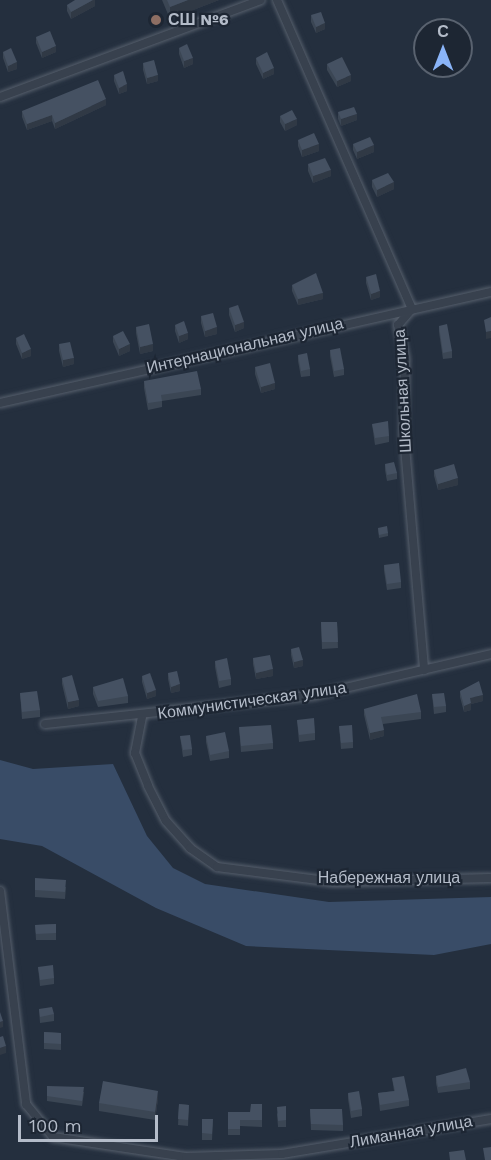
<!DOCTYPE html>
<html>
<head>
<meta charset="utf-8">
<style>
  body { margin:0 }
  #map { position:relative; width:491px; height:1160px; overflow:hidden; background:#242f3e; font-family:"Work Sans",sans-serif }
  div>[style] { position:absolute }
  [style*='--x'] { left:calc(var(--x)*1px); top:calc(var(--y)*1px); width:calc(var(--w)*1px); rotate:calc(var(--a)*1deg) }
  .water>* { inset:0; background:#394c67 }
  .roads { filter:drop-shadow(0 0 2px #565f6c) drop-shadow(0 0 2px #565f6c) }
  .street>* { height:8px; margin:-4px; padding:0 4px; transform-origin:4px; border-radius:4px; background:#38414e }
  .wall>* { inset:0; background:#3b4654 }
  .shaded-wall>* { inset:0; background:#303945 }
  .building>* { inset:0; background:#455162 }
  .dots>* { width:16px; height:16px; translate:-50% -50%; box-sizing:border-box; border:3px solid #1d2633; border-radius:50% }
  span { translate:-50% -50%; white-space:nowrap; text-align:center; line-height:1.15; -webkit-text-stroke:4.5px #1d2633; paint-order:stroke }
  .poi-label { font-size:16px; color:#b4bcc9; font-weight:700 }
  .left { translate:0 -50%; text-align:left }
  .street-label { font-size:16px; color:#b4bcc9 }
  .north { position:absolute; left:413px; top:18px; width:60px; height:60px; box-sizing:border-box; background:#1d2633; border:2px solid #59626f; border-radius:50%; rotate:0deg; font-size:16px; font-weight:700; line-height:24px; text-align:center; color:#b4bcc9 }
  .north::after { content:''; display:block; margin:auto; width:21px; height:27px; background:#8ab4f8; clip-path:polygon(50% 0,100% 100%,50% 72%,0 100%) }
  .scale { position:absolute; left:18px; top:1115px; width:140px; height:27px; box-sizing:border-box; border:3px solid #b4bcc9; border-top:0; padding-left:8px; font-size:18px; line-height:21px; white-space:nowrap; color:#b4bcc9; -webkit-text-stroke:4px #1d2633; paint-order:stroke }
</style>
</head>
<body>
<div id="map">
  <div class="water">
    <i style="clip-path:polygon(0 760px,33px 769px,113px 764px,147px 836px,173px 868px,205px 884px,329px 902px,491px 897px,491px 944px,434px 955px,246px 946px,156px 908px,42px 846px,0 839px)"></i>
  </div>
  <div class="roads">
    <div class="street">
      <i style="--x:277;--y:0;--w:337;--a:66.4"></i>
      <i style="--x:412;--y:309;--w:21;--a:131"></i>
      <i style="--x:398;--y:325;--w:35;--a:78"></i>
      <i style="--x:405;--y:359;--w:76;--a:90.8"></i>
      <i style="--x:404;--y:435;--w:236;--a:85.1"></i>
      <i style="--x:0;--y:97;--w:278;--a:-20.4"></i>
      <i style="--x:0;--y:403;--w:503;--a:-12.74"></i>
      <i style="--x:142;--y:717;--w:37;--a:101"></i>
      <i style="--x:135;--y:753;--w:35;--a:68"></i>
      <i style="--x:148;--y:786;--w:39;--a:63"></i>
      <i style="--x:166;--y:821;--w:36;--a:48"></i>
      <i style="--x:190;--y:848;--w:33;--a:35"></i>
      <i style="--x:217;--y:867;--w:118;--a:7.3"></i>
      <i style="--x:334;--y:882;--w:157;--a:-1.5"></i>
      <i style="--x:45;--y:724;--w:272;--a:-6.1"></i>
      <i style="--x:315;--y:695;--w:181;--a:-13.1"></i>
      <i style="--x:0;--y:891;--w:215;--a:83"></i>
      <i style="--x:26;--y:1104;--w:43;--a:50.7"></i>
      <i style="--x:53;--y:1137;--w:134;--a:8.6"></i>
      <i style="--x:186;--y:1157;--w:96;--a:-1.8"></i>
      <i style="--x:282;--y:1154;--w:212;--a:-9.5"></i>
    </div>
  </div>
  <div class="wall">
    <i style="clip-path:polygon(95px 0,95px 6px,71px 19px,67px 11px,67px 5px)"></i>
    <i style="clip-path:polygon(162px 0,219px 0,170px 19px)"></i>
    <i style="clip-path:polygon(311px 15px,325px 29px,316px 33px,311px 22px)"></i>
    <i style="clip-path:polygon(36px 37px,56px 52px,42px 58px,36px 43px)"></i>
    <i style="clip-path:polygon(179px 48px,193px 64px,184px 68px,179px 54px)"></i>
    <i style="clip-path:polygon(3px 52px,17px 69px,8px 72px,3px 58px)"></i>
    <i style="clip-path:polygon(256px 58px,274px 74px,263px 79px,256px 64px)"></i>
    <i style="clip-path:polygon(143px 63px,158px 81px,147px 84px,143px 70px)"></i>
    <i style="clip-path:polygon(327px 64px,351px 81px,337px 87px,327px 70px)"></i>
    <i style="clip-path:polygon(114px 75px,127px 91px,119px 94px,114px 81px)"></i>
    <i style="clip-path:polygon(106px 105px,55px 129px,52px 121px,27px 130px,22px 117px,22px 111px)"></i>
    <i style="clip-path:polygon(338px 112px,357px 120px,341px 126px,338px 119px)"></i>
    <i style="clip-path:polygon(280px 116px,297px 125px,285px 131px,280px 122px)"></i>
    <i style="clip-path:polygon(298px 140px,319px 151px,302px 157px,298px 146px)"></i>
    <i style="clip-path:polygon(353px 144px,374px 152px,357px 159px,353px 150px)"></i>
    <i style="clip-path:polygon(308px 164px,331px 176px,313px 183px,308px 171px)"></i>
    <i style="clip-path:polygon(372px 180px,394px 189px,377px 197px,372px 187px)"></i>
    <i style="clip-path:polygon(366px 277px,380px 297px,371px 300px,366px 283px)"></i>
    <i style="clip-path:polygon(292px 285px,323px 299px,298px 305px,292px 291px)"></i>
    <i style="clip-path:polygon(229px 308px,244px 328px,235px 332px,229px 315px)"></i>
    <i style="clip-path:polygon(201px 316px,217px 334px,205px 337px,201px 323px)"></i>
    <i style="clip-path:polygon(175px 325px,188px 339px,179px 343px,175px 331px)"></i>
    <i style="clip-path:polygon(439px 326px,452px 351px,452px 358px,443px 359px,439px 332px)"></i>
    <i style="clip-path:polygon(136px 327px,153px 351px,140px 354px,136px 333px)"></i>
    <i style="clip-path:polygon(113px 336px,130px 351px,119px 356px,113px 342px)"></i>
    <i style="clip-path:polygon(16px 338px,31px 356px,22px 359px,16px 344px)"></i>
    <i style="clip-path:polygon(59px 344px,74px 364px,63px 367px,59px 351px)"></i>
    <i style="clip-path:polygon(330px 350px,344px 369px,344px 375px,334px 377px,330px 356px)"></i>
    <i style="clip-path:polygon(298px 355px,310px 369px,310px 376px,301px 377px,298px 361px)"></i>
    <i style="clip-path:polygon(255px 367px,275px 389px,261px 393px,255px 374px)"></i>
    <i style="clip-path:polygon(144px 381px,201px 389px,201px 395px,162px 401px,162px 407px,148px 410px,144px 388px)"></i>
    <i style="clip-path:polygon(372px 424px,389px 436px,389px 442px,375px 445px)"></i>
    <i style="clip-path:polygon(385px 464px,397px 473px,397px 479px,387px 481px,385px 470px)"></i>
    <i style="clip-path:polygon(434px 470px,458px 485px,438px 490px,434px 476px)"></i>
    <i style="clip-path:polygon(378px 528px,388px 533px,388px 536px,379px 538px)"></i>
    <i style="clip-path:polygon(384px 565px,401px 582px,401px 588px,387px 590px,384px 571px)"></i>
    <i style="clip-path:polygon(321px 622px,337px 622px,338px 648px,322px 649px)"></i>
    <i style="clip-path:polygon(291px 649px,303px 666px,294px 668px,291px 655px)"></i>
    <i style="clip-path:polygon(253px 658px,273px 676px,256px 679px,253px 664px)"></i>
    <i style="clip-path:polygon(215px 661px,231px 679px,231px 685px,219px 688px,215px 667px)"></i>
    <i style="clip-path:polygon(168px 673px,180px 691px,171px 693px,168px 679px)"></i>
    <i style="clip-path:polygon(142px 676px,156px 696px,147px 699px,142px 682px)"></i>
    <i style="clip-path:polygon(62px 678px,79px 706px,68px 709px,62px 684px)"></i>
    <i style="clip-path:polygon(93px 687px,128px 696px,128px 703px,98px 707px,93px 694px)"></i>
    <i style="clip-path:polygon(460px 691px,483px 701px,471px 704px,471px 710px,464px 712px,460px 697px)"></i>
    <i style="clip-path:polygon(20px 693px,40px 710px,40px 717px,22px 719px)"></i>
    <i style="clip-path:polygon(432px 694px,446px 706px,446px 712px,434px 714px)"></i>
    <i style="clip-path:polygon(364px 709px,421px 712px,421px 719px,383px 724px,384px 736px,370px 740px,364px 715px)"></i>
    <i style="clip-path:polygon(297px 720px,315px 733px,315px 740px,299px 742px)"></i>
    <i style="clip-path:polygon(339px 726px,353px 742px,353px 748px,341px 749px)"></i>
    <i style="clip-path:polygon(239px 727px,273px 743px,273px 749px,241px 752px)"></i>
    <i style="clip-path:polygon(180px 736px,192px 749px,192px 755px,183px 757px)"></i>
    <i style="clip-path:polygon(206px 736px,229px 751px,229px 758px,210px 761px,206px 742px)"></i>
    <i style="clip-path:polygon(66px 887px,65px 899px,35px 897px,35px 890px)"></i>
    <i style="clip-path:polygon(56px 924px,56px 940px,36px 940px,35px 925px)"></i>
    <i style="clip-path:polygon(38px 967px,54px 978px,54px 984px,40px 986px)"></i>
    <i style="clip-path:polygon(39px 1009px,54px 1014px,54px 1021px,40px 1023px)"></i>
    <i style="clip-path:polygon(44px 1032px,61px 1033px,61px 1050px,44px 1049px)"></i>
    <i style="clip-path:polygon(436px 1076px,470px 1082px,470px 1089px,438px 1093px,436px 1083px)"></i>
    <i style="clip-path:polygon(392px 1078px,409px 1100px,409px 1106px,380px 1111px,378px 1093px,394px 1091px)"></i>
    <i style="clip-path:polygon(47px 1086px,84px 1092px,82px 1106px,47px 1101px)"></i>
    <i style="clip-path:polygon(348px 1093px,362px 1109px,362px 1116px,351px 1118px,348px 1099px)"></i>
    <i style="clip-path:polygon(158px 1099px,155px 1120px,99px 1111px,99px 1103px)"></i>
    <i style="clip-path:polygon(179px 1104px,189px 1105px,188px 1126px,178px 1125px)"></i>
    <i style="clip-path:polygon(262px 1104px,262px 1127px,240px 1126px,240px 1135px,228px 1135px,228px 1112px,250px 1112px)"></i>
    <i style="clip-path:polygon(310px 1109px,343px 1125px,343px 1131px,311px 1130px)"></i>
    <i style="clip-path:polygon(277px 1113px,286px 1120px,286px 1127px,278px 1127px)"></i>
    <i style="clip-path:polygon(202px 1119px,213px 1119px,212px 1140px,202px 1140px)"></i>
  </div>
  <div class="shaded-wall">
    <i style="clip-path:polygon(93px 0,95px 0,95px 6px,71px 19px,71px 12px)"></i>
    <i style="clip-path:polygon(188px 0,219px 0,170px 19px,170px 7px)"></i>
    <i style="clip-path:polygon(325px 23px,325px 29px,316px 33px,316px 27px)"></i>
    <i style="clip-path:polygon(56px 46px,56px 52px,42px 58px,42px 52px)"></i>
    <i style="clip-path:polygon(193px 58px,193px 64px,184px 68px,184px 61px)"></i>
    <i style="clip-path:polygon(17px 62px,17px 69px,8px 72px,8px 66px)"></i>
    <i style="clip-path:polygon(274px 68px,274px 74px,263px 79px,263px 73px)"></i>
    <i style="clip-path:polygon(158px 75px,158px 81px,147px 84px,147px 78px)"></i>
    <i style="clip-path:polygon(351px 75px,351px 81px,337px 87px,337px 81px)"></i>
    <i style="clip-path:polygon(127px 84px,127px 91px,119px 94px,119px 88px)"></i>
    <i style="clip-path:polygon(106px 99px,106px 105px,55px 129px,55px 123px)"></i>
    <i style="clip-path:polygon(357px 114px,357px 120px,341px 126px,341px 119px)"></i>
    <i style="clip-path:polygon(52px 115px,52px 121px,27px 130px,27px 124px)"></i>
    <i style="clip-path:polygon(297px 119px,297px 125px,285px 131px,285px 124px)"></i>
    <i style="clip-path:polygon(319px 144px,319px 151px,302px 157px,302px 150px)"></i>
    <i style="clip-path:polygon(374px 145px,374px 152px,357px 159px,357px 152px)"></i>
    <i style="clip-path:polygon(331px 170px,331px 176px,313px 183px,313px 176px)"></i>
    <i style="clip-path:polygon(394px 182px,394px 189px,377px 197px,377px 190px)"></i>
    <i style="clip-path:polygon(380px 291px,380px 297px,371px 300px,371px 294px)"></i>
    <i style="clip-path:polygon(323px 293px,323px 299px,298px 305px,298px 299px)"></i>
    <i style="clip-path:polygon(244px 322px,244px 328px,235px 332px,235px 325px)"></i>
    <i style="clip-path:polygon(217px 327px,217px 334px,205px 337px,205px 331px)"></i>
    <i style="clip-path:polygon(491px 331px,491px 338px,486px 339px,486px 332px)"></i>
    <i style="clip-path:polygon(188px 333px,188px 339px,179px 343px,179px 336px)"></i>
    <i style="clip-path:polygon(130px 344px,130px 351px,119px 356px,119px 349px)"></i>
    <i style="clip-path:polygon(153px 344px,153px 351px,140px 354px,140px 347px)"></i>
    <i style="clip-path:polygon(31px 349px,31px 356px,22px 359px,22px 353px)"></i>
    <i style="clip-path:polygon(74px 358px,74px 364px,63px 367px,63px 360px)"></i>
    <i style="clip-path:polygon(275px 383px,275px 389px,261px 393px,261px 387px)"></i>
    <i style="clip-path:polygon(458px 478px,458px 485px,438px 490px,438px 484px)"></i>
    <i style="clip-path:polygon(303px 660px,303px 666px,294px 668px,294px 662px)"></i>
    <i style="clip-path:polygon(273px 669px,273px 676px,256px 679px,256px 673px)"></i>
    <i style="clip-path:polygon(180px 684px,180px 691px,171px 693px,171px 687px)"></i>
    <i style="clip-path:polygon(156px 690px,156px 696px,147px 699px,147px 693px)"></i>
    <i style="clip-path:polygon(483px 695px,483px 701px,471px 704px,471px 710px,464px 712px,464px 706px,470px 698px)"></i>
    <i style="clip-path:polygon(79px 700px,79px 706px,68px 709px,68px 702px)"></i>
    <i style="clip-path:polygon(384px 730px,384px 736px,370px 740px,370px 733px)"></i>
    <i style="clip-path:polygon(3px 1021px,3px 1027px,0 1028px,0 1022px)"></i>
    <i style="clip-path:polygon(6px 1046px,6px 1053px,0 1055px,0 1048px)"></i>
    <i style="clip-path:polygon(158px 1091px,158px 1099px,155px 1120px,155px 1112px)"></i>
  </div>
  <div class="building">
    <i style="clip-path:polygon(75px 0,93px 0,71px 12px,67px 5px)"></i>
    <i style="clip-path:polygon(167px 0,188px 0,170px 7px)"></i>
    <i style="clip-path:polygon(321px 12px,325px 23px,316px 27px,311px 15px)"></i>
    <i style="clip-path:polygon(50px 31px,56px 46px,42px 52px,36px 37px)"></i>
    <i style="clip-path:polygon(187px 44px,193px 58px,184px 61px,179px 48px)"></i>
    <i style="clip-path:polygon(11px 48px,17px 62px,8px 66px,3px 52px)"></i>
    <i style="clip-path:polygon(267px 52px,274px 68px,263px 73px,256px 58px)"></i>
    <i style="clip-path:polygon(342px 57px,351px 75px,337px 81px,327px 64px)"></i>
    <i style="clip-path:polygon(154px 60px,158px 75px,147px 78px,143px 63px)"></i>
    <i style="clip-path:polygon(123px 71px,127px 84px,119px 88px,114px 75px)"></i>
    <i style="clip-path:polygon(98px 80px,106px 99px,55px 123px,52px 115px,27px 124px,22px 111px)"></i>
    <i style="clip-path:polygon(354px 107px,357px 114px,341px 119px,338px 112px)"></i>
    <i style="clip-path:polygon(292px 110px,297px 119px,285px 124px,280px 116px)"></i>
    <i style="clip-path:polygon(314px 133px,319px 144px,302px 150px,298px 140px)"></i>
    <i style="clip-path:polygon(370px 137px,374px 145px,357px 152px,353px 144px)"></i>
    <i style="clip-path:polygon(325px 158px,331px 170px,313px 176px,308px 164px)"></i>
    <i style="clip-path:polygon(388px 173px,394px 182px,377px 190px,372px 180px)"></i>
    <i style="clip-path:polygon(316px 273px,323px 293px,298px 299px,292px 285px)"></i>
    <i style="clip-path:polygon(376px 274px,380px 291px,371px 294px,366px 277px)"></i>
    <i style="clip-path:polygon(238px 305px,244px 322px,235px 325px,229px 308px)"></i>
    <i style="clip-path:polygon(213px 313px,217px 327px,205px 331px,201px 316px)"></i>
    <i style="clip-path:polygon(491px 317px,491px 331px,486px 332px,484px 320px)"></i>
    <i style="clip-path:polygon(184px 321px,188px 333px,179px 336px,175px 325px)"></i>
    <i style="clip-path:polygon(149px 324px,153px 344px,140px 347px,136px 327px)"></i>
    <i style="clip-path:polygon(447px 324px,452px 351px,443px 353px,439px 326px)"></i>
    <i style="clip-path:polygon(123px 331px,130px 344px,119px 349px,113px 336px)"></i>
    <i style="clip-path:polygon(24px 334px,31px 349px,22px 353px,16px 338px)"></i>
    <i style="clip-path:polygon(70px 342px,74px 358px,63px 360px,59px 344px)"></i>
    <i style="clip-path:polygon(340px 348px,344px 369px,334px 371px,330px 350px)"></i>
    <i style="clip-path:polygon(307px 353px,310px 369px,301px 371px,298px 355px)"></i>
    <i style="clip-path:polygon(270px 363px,275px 383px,261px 387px,255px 367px)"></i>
    <i style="clip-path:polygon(197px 371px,201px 389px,161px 395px,162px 401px,148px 403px,144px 381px)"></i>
    <i style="clip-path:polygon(388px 421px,389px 436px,375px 438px,372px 424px)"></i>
    <i style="clip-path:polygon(394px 462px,397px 473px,387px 475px,385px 464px)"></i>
    <i style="clip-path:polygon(454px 464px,458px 478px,438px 484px,434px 470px)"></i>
    <i style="clip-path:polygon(387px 526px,388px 533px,379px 535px,378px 528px)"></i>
    <i style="clip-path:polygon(399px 563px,401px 582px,387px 584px,384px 565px)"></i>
    <i style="clip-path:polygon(321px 622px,337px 622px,338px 642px,322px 642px)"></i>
    <i style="clip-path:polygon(299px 647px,303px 660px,294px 662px,291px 649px)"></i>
    <i style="clip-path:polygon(270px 655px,273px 669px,256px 673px,253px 658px)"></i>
    <i style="clip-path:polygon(227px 658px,231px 679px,219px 681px,215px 661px)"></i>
    <i style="clip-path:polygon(177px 671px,180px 684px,171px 687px,168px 673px)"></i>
    <i style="clip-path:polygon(150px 673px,156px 690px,147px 693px,142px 676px)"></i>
    <i style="clip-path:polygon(72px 675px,79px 700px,68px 702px,62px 678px)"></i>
    <i style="clip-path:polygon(123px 678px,128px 696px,98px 701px,93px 687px)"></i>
    <i style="clip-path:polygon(479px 681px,483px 695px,470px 698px,471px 703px,464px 706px,460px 691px)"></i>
    <i style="clip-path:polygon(37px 691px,40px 710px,22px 712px,20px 693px)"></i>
    <i style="clip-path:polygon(444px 693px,446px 706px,434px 707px,432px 694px)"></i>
    <i style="clip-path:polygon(417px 694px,421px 712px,381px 717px,384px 730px,370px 733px,364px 709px)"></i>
    <i style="clip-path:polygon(314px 718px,315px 733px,299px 735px,297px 720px)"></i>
    <i style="clip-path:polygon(271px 725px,273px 743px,241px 746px,239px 727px)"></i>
    <i style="clip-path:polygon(352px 725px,353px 742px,341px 743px,339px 726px)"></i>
    <i style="clip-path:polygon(225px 732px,229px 751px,210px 755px,206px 736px)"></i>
    <i style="clip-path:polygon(190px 735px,192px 749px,183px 750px,180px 736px)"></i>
    <i style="clip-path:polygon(35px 878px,66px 880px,65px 892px,35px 890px)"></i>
    <i style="clip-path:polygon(56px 924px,56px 933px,36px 934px,35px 925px)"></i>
    <i style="clip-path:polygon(53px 965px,54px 978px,40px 980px,38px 967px)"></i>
    <i style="clip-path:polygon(52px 1007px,54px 1014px,40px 1017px,39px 1009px)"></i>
    <i style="clip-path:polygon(0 1012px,3px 1021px,0 1022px)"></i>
    <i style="clip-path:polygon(44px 1032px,61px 1033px,61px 1044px,44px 1043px)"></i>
    <i style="clip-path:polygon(3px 1036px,6px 1046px,0 1048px,0 1037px)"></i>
    <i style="clip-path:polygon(466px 1068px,470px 1082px,438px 1087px,436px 1076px)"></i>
    <i style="clip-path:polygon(404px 1076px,409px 1100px,380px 1105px,378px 1093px,395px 1091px,392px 1078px)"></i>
    <i style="clip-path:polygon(103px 1081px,158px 1091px,155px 1112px,99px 1103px)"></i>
    <i style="clip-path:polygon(47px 1086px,84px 1087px,82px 1101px,47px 1096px)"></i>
    <i style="clip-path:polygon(359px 1091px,362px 1109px,351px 1111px,348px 1093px)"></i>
    <i style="clip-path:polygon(179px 1104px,189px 1105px,188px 1120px,178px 1119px)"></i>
    <i style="clip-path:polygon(251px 1104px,262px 1104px,262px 1120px,240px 1120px,240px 1129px,228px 1129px,228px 1112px,250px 1112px)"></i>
    <i style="clip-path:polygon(286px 1106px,286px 1120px,278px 1121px,277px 1107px)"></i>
    <i style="clip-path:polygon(310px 1109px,342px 1109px,343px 1125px,311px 1124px)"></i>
    <i style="clip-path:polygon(202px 1119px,213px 1119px,212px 1134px,202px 1133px)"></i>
    <i style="clip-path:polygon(491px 1147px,491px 1160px,485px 1160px,483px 1148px)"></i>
    <i style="clip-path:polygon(464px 1150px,466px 1160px,450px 1160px,449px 1152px)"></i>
  </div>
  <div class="dots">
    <i style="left:156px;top:20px;background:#8d6e63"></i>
  </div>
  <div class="poi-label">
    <span class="left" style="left:168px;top:20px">СШ №6</span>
  </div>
  <div class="street-label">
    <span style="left:245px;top:346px;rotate:-13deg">Интернациональная улица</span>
    <span style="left:403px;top:391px;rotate:-93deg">Школьная улица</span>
    <span style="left:252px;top:701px;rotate:-8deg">Коммунистическая улица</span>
    <span style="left:389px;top:878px">Набережная улица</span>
    <span style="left:411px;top:1132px;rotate:-10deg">Лиманная улица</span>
  </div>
  <div class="north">С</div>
  <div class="scale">100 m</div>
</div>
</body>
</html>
